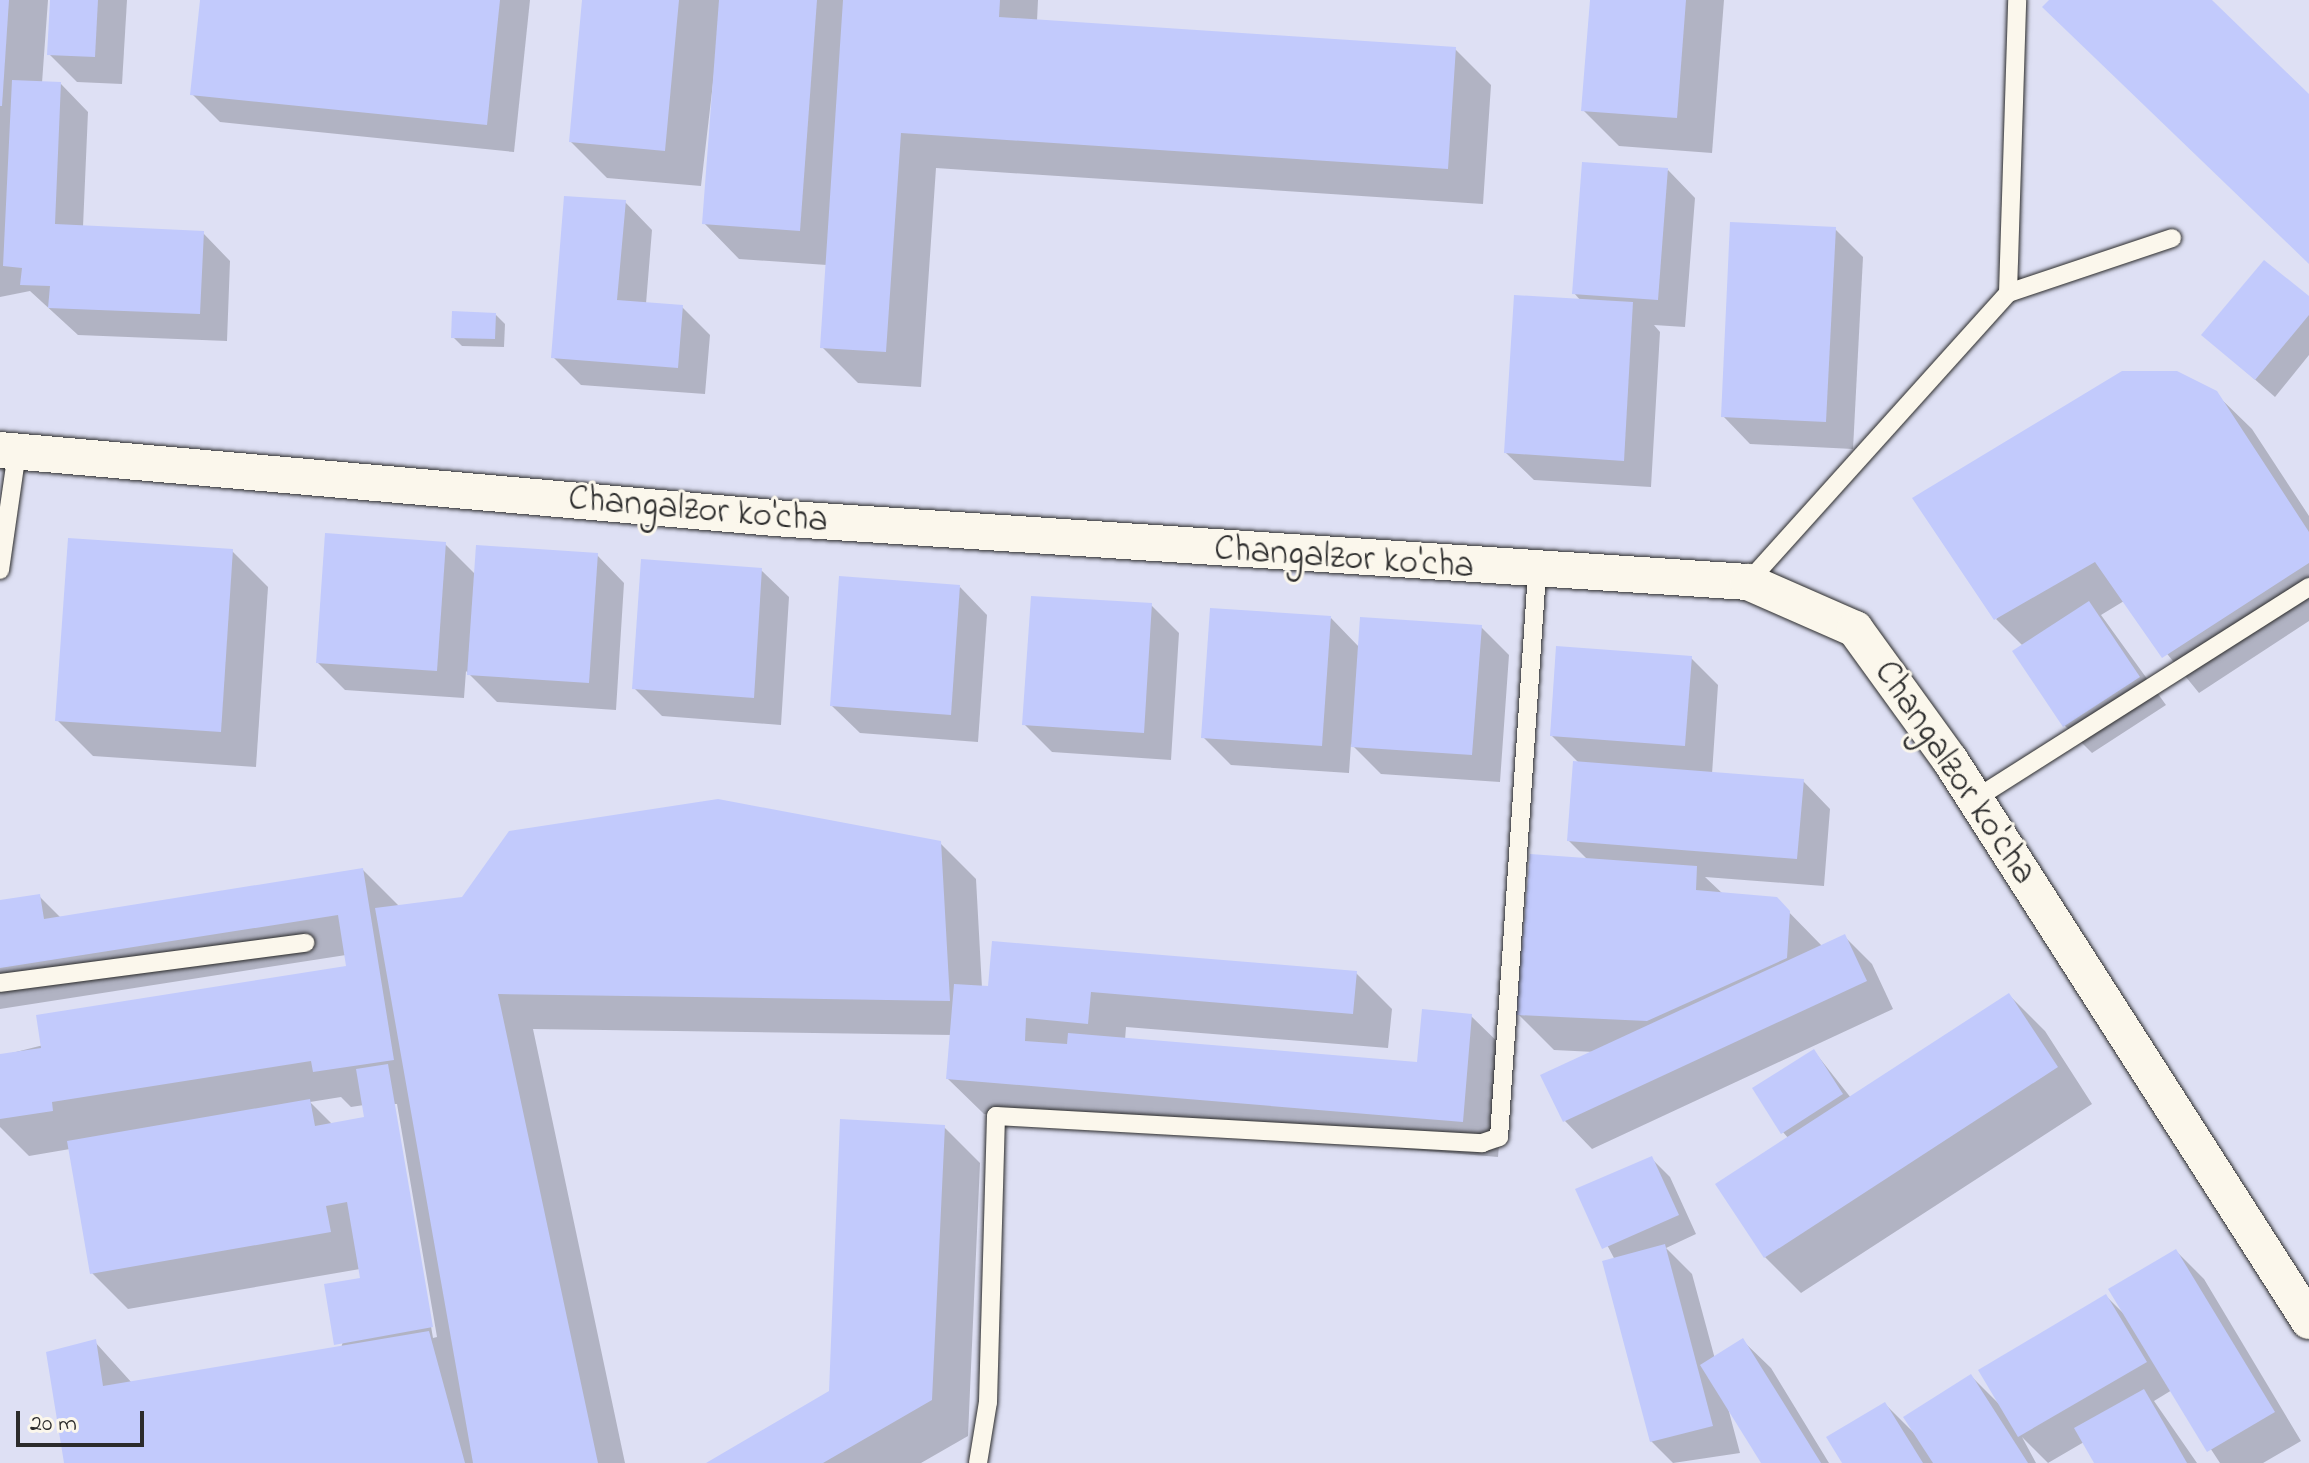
<!DOCTYPE html>
<html>
<head>
<meta charset="utf-8">
<style>
  body { margin:0 }
  #map { position:relative; width:2309px; height:1463px; overflow:hidden; background:#eaeaf1; font-family:"Indie Flower",sans-serif }
  div>[style] { position:absolute }
  [style*='--x'] { left:calc(var(--x)*1px); top:calc(var(--y)*1px); width:calc(var(--w)*1px); rotate:calc(var(--a)*1deg) }
  .built>* { inset:0; background:#dee0f4 }
  .shadow>* { inset:0; background:#0003 }
  .building>* { inset:0; background:#c2cafc }
  .roads { filter:drop-shadow(0 0 2px #2b2b2b) drop-shadow(0 0 2px #2b2b2b) }
  .lane>* { height:18px; margin:-9px; padding:0 9px; transform-origin:9px; border-radius:9px; background:#fbf7ec }
  .street>* { height:36px; margin:-18px; padding:0 18px; transform-origin:18px; border-radius:18px; background:#fbf7ec }
  span { translate:-50% -50%; white-space:nowrap; text-align:center; line-height:1.15; -webkit-text-stroke:6px #fbf7ec; paint-order:stroke }
  .street-label { font-size:36px; color:#2b2b2b }
  .scale { position:absolute; left:16px; top:1411px; width:128px; height:36px; box-sizing:border-box; border:4px solid #2b2b2b; border-top:0; padding-left:10px; font-size:24px; line-height:28px; white-space:nowrap; color:#2b2b2b; -webkit-text-stroke:6px #fbf7ec; paint-order:stroke }
</style>
</head>
<body>
<div id="map">
  <div class="built">
    <i style="clip-path:polygon(0 0,2309px 0,2309px 1463px,0 1463px)"></i>
  </div>
  <div class="shadow">
    <i style="clip-path:polygon(0 0,48px 0,42px 83px,61px 84px,88px 112px,83px 227px,203px 233px,230px 261px,227px 341px,78px 335px,30px 291px,0 297px)"></i>
    <i style="clip-path:polygon(52px 0,127px 0,122px 84px,77px 82px,49px 54px)"></i>
    <i style="clip-path:polygon(202px 0,530px 0,514px 152px,220px 122px,192px 94px)"></i>
    <i style="clip-path:polygon(584px 0,1038px 0,1037px 21px,1455px 49px,1491px 85px,1483px 204px,936px 168px,921px 387px,858px 383px,822px 347px,827px 265px,739px 259px,704px 223px,718px 40px,701px 186px,607px 178px,571px 142px)"></i>
    <i style="clip-path:polygon(1592px 0,1724px 0,1712px 153px,1619px 146px,1583px 110px)"></i>
    <i style="clip-path:polygon(1668px 170px,1695px 198px,1685px 327px,1654px 325px,1660px 332px,1651px 487px,1534px 480px,1506px 453px,1581px 301px,1574px 293px)"></i>
    <i style="clip-path:polygon(625px 202px,652px 230px,646px 304px,682px 307px,710px 335px,705px 394px,581px 385px,553px 357px)"></i>
    <i style="clip-path:polygon(1835px 229px,1863px 257px,1853px 449px,1750px 444px,1723px 416px)"></i>
    <i style="clip-path:polygon(2309px 298px,2309px 355px,2275px 397px,2204px 335px)"></i>
    <i style="clip-path:polygon(496px 315px,505px 324px,504px 347px,462px 346px,453px 337px)"></i>
    <i style="clip-path:polygon(2215px 393px,2252px 429px,2309px 516px,2309px 621px,2199px 693px,2124px 601px,2101px 615px,2166px 705px,2092px 753px,2065px 726px,2023px 646px,1996px 619px)"></i>
    <i style="clip-path:polygon(445px 544px,476px 575px,597px 555px,624px 583px,616px 710px,497px 702px,466px 671px,464px 698px,345px 690px,318px 663px)"></i>
    <i style="clip-path:polygon(232px 551px,268px 587px,256px 767px,93px 756px,57px 720px)"></i>
    <i style="clip-path:polygon(761px 570px,789px 597px,781px 725px,662px 716px,634px 688px)"></i>
    <i style="clip-path:polygon(960px 587px,987px 615px,978px 742px,860px 733px,832px 706px)"></i>
    <i style="clip-path:polygon(1151px 605px,1179px 633px,1171px 760px,1052px 752px,1024px 724px)"></i>
    <i style="clip-path:polygon(1331px 618px,1360px 648px,1481px 627px,1509px 655px,1500px 782px,1381px 774px,1351px 744px,1349px 773px,1231px 765px,1203px 737px)"></i>
    <i style="clip-path:polygon(1691px 658px,1718px 685px,1712px 774px,1803px 781px,1830px 809px,1824px 886px,1705px 877px,1723px 894px,1776px 899px,1822px 946px,1844px 936px,1872px 964px,1893px 1009px,1592px 1149px,1565px 1121px,1595px 1052px,1554px 1050px,1518px 1014px,1588px 860px,1569px 841px,1580px 764px,1552px 736px)"></i>
    <i style="clip-path:polygon(evenodd,940px 843px,976px 879px,982px 988px,1356px 973px,1392px 1009px,1388px 1048px,1126px 1027px,1125px 1040px,1419px 1064px,1471px 1016px,1507px 1051px,1498px 1157px,984px 1114px,948px 1079px,952px 1035px,533px 1029px,625px 1463px,66px 1463px,95px 1342px,132px 1383px,341px 1348px,362px 1280px,360px 1269px,128px 1309px,92px 1273px,70px 1149px,29px 1156px,0 1127px,0 1056px,348px 968px,346px 955px,0 1009px,0 902px,39px 896px,61px 918px,363px 870px,400px 907px,940px 843px,341px 1097px,351px 1107px,364px 1105px,366px 1119px,333px 1125px,310px 1102px,341px 1097px,940px 843px,393px 1104px,397px 1104px,437px 1337px,433px 1338px,393px 1104px)"></i>
    <i style="clip-path:polygon(2009px 995px,2045px 1031px,2092px 1104px,1801px 1293px,1765px 1257px,1789px 1139px,1783px 1132px,1814px 1051px,1851px 1098px)"></i>
    <i style="clip-path:polygon(944px 1127px,980px 1163px,968px 1436px,921px 1463px,710px 1463px,831px 1392px)"></i>
    <i style="clip-path:polygon(1651px 1158px,1670px 1177px,1696px 1234px,1666px 1248px,1692px 1274px,1715px 1359px,1743px 1341px,1771px 1368px,1829px 1463px,1763px 1463px,1728px 1408px,1740px 1453px,1673px 1463px,1651px 1441px,1615px 1260px,1578px 1190px)"></i>
    <i style="clip-path:polygon(2176px 1251px,2204px 1279px,2301px 1441px,2263px 1463px,2220px 1463px,2172px 1390px,2154px 1401px,2197px 1463px,2096px 1463px,2084px 1442px,2048px 1463px,2022px 1437px,2036px 1463px,1844px 1463px,1885px 1404px,1914px 1433px,1971px 1376px,2001px 1406px,2106px 1296px,2124px 1314px)"></i>
  </div>
  <div class="building">
    <i style="clip-path:polygon(0 0,9px 0,2px 106px,0 106px)"></i>
    <i style="clip-path:polygon(50px 0,98px 0,95px 57px,47px 55px)"></i>
    <i style="clip-path:polygon(200px 0,500px 0,487px 125px,190px 95px)"></i>
    <i style="clip-path:polygon(582px 0,679px 0,665px 151px,569px 142px)"></i>
    <i style="clip-path:polygon(719px 0,817px 0,800px 231px,702px 224px)"></i>
    <i style="clip-path:polygon(843px 0,1000px 0,999px 17px,1456px 47px,1448px 169px,901px 133px,886px 352px,820px 348px)"></i>
    <i style="clip-path:polygon(1590px 0,1686px 0,1677px 118px,1581px 111px)"></i>
    <i style="clip-path:polygon(2049px 0,2212px 0,2309px 94px,2309px 264px,2042px 7px)"></i>
    <i style="clip-path:polygon(12px 80px,61px 82px,55px 224px,204px 231px,200px 314px,48px 308px,50px 286px,20px 285px,22px 268px,3px 266px)"></i>
    <i style="clip-path:polygon(1582px 162px,1668px 168px,1658px 300px,1572px 294px)"></i>
    <i style="clip-path:polygon(564px 196px,626px 200px,617px 300px,683px 305px,678px 368px,551px 358px)"></i>
    <i style="clip-path:polygon(1730px 222px,1836px 227px,1826px 422px,1721px 417px)"></i>
    <i style="clip-path:polygon(2264px 260px,2309px 296px,2309px 315px,2255px 380px,2201px 335px)"></i>
    <i style="clip-path:polygon(1514px 295px,1633px 302px,1624px 461px,1504px 453px)"></i>
    <i style="clip-path:polygon(452px 311px,496px 313px,495px 339px,451px 338px)"></i>
    <i style="clip-path:polygon(2122px 371px,2177px 371px,2217px 391px,2309px 532px,2309px 563px,2162px 658px,2095px 562px,1994px 620px,1912px 498px)"></i>
    <i style="clip-path:polygon(325px 533px,446px 542px,437px 671px,316px 663px)"></i>
    <i style="clip-path:polygon(68px 538px,233px 549px,221px 732px,55px 721px)"></i>
    <i style="clip-path:polygon(476px 545px,598px 553px,589px 683px,467px 675px)"></i>
    <i style="clip-path:polygon(641px 559px,762px 568px,754px 698px,632px 689px)"></i>
    <i style="clip-path:polygon(839px 576px,960px 585px,951px 715px,830px 706px)"></i>
    <i style="clip-path:polygon(1031px 596px,1152px 603px,1144px 733px,1022px 725px)"></i>
    <i style="clip-path:polygon(2089px 601px,2140px 677px,2063px 727px,2012px 651px)"></i>
    <i style="clip-path:polygon(1210px 608px,1331px 616px,1322px 746px,1201px 738px)"></i>
    <i style="clip-path:polygon(1360px 617px,1482px 625px,1472px 755px,1351px 747px)"></i>
    <i style="clip-path:polygon(1556px 646px,1692px 656px,1685px 746px,1550px 736px)"></i>
    <i style="clip-path:polygon(1573px 761px,1804px 779px,1797px 859px,1567px 841px)"></i>
    <i style="clip-path:polygon(718px 799px,941px 841px,950px 1001px,498px 994px,598px 1463px,473px 1463px,375px 908px,462px 897px,509px 831px)"></i>
    <i style="clip-path:polygon(1530px 854px,1697px 866px,1696px 890px,1777px 897px,1790px 911px,1787px 958px,1647px 1021px,1516px 1015px)"></i>
    <i style="clip-path:polygon(363px 868px,394px 1060px,313px 1072px,311px 1061px,52px 1102px,53px 1111px,0 1119px,0 1054px,41px 1048px,36px 1015px,346px 966px,338px 915px,0 968px,0 900px,40px 894px,44px 919px)"></i>
    <i style="clip-path:polygon(1845px 934px,1867px 981px,1563px 1122px,1540px 1075px)"></i>
    <i style="clip-path:polygon(992px 941px,1357px 971px,1353px 1014px,1091px 992px,1088px 1024px,1026px 1018px,1025px 1041px,1067px 1044px,1068px 1033px,1417px 1062px,1422px 1009px,1472px 1014px,1463px 1122px,946px 1079px,954px 984px,988px 986px)"></i>
    <i style="clip-path:polygon(2009px 993px,2058px 1067px,1764px 1258px,1715px 1184px)"></i>
    <i style="clip-path:polygon(1814px 1049px,1843px 1094px,1781px 1134px,1752px 1088px)"></i>
    <i style="clip-path:polygon(388px 1064px,433px 1327px,334px 1345px,324px 1284px,360px 1278px,347px 1202px,326px 1206px,331px 1232px,90px 1274px,67px 1141px,310px 1099px,315px 1126px,364px 1117px,356px 1069px)"></i>
    <i style="clip-path:polygon(840px 1119px,945px 1125px,932px 1400px,823px 1463px,706px 1463px,829px 1391px)"></i>
    <i style="clip-path:polygon(1652px 1156px,1679px 1215px,1602px 1249px,1575px 1189px)"></i>
    <i style="clip-path:polygon(1665px 1244px,1713px 1426px,1650px 1442px,1602px 1261px)"></i>
    <i style="clip-path:polygon(2176px 1249px,2275px 1412px,2207px 1452px,2108px 1289px)"></i>
    <i style="clip-path:polygon(2106px 1294px,2147px 1362px,2018px 1437px,1978px 1370px)"></i>
    <i style="clip-path:polygon(429px 1331px,465px 1463px,64px 1463px,46px 1352px,96px 1339px,103px 1386px)"></i>
    <i style="clip-path:polygon(1743px 1338px,1821px 1463px,1761px 1463px,1700px 1365px)"></i>
    <i style="clip-path:polygon(1971px 1374px,2028px 1463px,1933px 1463px,1903px 1417px)"></i>
    <i style="clip-path:polygon(2144px 1389px,2187px 1463px,2094px 1463px,2074px 1428px)"></i>
    <i style="clip-path:polygon(1885px 1402px,1923px 1463px,1842px 1463px,1826px 1437px)"></i>
  </div>
  <div class="roads">
    <div class="lane">
      <i style="--x:2008;--y:293;--w:173;--a:-18.5"></i>
      <i style="--x:0;--y:570;--w:119;--a:-81.8"></i>
      <i style="--x:1748;--y:582;--w:389;--a:-48"></i>
      <i style="--x:2008;--y:293;--w:293;--a:-88.2"></i>
      <i style="--x:1975;--y:799;--w:396;--a:-32.4"></i>
      <i style="--x:0;--y:983;--w:308;--a:-7.5"></i>
      <i style="--x:978;--y:1463;--w:62;--a:-80.7"></i>
      <i style="--x:988;--y:1402;--w:286;--a:-88.4"></i>
      <i style="--x:996;--y:1116;--w:487;--a:3.2"></i>
      <i style="--x:1482;--y:1143;--w:18;--a:-19"></i>
      <i style="--x:1499;--y:1137;--w:565;--a:-86.15"></i>
    </div>
    <div class="street">
      <i style="--x:0;--y:450;--w:777;--a:5.02"></i>
      <i style="--x:774;--y:518;--w:976;--a:3.76"></i>
      <i style="--x:1748;--y:582;--w:117;--a:23.7"></i>
      <i style="--x:1855;--y:629;--w:162;--a:54.1"></i>
      <i style="--x:1950;--y:760;--w:666;--a:57.38"></i>
    </div>
  </div>
  <div class="street-label">
    <span style="left:698px;top:511px;rotate:5deg">Changalzor ko'cha</span>
    <span style="left:1344px;top:559px;rotate:4deg">Changalzor ko'cha</span>
    <span style="left:1954px;top:773px;rotate:56deg">Changalzor ko'cha</span>
  </div>
  <div class="scale">20 m</div>
</div>
</body>
</html>
